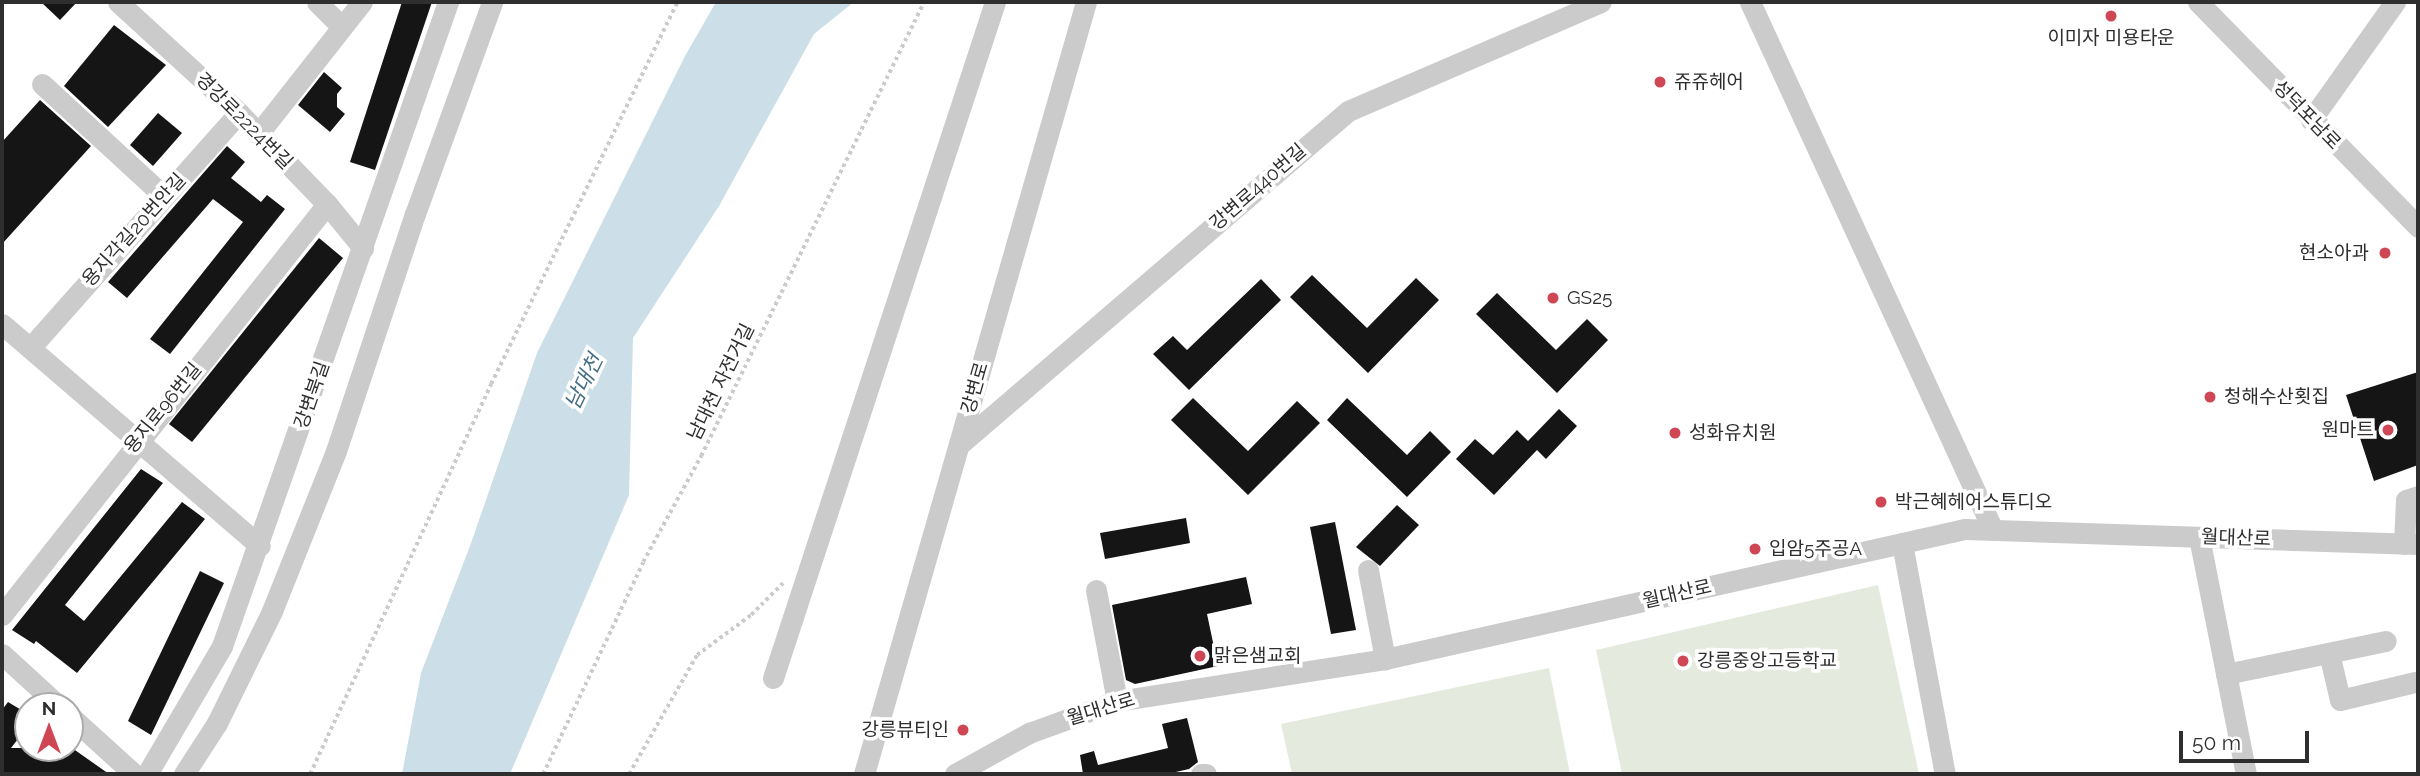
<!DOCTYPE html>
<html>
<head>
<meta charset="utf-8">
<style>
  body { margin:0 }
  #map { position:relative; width:2420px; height:776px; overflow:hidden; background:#fff; font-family:Raleway,"Noto Sans KR",sans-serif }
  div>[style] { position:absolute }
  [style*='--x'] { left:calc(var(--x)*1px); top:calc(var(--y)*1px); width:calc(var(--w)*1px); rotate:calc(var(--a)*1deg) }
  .green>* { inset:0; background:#e5eade }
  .water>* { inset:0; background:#ccdee7 }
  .building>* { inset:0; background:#151515 }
  .path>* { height:3.5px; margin-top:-1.75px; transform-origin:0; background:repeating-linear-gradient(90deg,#cbcbcb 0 3.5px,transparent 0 7px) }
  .minor>* { height:21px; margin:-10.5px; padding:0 10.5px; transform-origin:10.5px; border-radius:10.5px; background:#cbcbcb }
  .dots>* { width:19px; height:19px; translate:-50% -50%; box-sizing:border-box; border:4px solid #fff; border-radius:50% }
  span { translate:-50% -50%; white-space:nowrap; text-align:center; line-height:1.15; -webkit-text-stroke:7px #fff; paint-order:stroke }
  .poi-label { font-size:19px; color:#2e2e2e }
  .left { translate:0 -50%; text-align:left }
  .right { translate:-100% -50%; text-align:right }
  .street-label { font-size:19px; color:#2e2e2e }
  .water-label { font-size:21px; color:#466f86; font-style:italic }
  .frame { position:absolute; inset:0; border:4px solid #2e2e2e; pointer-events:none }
  .north { position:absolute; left:14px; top:692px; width:70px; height:70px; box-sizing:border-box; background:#fff; border:2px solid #ababab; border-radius:50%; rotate:0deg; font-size:19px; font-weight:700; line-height:28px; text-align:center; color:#2e2e2e }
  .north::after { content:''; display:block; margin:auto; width:24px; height:32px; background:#cf4655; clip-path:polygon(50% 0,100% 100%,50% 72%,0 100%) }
  .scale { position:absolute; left:2179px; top:731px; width:130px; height:32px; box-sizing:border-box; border:4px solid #2e2e2e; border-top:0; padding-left:9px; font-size:21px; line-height:24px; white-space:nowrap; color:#2e2e2e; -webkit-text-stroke:5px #fff; paint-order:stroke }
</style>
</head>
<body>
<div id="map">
  <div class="green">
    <i style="clip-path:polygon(1878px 585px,1919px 774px,1622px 774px,1596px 650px)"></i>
    <i style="clip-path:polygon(1549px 668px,1570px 774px,1292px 774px,1281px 724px)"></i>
  </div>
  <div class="water">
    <i style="clip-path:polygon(716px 2px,854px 2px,814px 34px,719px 206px,633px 338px,629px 495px,510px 774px,402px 774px,421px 673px,470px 546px,537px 353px,685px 56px)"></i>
  </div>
  <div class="building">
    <i style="clip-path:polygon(41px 2px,77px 2px,60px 20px)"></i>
    <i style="clip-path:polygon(402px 2px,432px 2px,375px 170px,350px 162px)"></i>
    <i style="clip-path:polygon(114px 25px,166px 65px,108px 127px,64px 86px)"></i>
    <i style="clip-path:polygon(324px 72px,342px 88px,337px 94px,337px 107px,345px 114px,330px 132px,298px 105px)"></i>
    <i style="clip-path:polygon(40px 100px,91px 146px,2px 244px,2px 142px)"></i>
    <i style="clip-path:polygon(158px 113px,182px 133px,153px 166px,130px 145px)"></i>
    <i style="clip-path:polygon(227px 146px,245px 162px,231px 178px,261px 202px,267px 195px,285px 209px,170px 354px,150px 339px,243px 222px,213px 199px,127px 298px,108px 282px)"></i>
    <i style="clip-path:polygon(319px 238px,343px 258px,192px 442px,169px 424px)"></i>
    <i style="clip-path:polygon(1312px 275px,1367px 328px,1416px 278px,1439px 300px,1368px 373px,1290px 297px)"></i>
    <i style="clip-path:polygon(1261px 279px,1281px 300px,1189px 390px,1153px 354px,1173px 336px,1187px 350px)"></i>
    <i style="clip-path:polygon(1497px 293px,1556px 350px,1587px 319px,1608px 340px,1557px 393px,1476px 314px)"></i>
    <i style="clip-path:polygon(2418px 372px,2418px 465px,2374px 481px,2346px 395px)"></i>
    <i style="clip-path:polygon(1193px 398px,1248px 451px,1297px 401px,1320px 423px,1248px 495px,1171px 420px)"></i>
    <i style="clip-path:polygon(1347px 398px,1407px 455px,1430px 431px,1451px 452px,1407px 497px,1327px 420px)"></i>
    <i style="clip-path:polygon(1559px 409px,1577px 426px,1546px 459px,1537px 450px,1494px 495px,1456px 459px,1475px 439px,1493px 455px,1517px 430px,1528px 441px)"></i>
    <i style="clip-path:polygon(141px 469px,163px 483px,65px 605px,84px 621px,182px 502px,205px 519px,77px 673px,36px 641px,34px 644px,12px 630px)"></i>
    <i style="clip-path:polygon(1397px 505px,1419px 525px,1380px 566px,1356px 547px)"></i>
    <i style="clip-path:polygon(1186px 518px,1190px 543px,1105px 559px,1100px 533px)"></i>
    <i style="clip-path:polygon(1335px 522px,1356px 630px,1331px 634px,1310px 527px)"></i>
    <i style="clip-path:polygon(200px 571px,224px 583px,151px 735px,128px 721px)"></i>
    <i style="clip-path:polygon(1246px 577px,1252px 604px,1207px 614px,1218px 666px,1135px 684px,1126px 680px,1112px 605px)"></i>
    <i style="clip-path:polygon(8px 702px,28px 714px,28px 726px,11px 748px,72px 748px,109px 774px,2px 774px,2px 710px)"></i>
    <i style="clip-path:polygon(1187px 718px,1198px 762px,1189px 769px,1167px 774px,1083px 774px,1080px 755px,1094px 751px,1098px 765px,1168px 748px,1162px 724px)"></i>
  </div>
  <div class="path">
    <i style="--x:310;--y:774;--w:430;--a:-65.1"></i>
    <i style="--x:491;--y:384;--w:425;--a:-64"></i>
    <i style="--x:543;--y:774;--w:234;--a:-64.7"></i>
    <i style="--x:643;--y:562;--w:121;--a:-61.3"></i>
    <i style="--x:701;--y:456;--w:506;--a:-63.84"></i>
    <i style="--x:629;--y:774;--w:137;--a:-60.3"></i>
    <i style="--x:697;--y:655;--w:67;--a:-36.5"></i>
    <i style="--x:751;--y:615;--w:45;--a:-45"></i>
  </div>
  <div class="minor">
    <i style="--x:118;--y:2;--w:164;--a:42.5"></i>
    <i style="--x:239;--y:113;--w:127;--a:46"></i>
    <i style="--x:327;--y:204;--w:57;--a:50.7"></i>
    <i style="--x:317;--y:2;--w:34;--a:45"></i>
    <i style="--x:1750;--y:2;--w:581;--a:65.29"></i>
    <i style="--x:2198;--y:2;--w:315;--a:45.6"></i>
    <i style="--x:42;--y:84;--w:166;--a:42.6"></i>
    <i style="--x:2311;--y:120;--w:145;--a:-54.6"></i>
    <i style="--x:258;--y:134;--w:168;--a:-51.8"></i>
    <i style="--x:2;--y:324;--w:340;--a:40.7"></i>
    <i style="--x:30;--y:348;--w:314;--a:-48.4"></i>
    <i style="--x:960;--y:444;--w:511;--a:-40.64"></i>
    <i style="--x:1348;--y:111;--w:275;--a:-23.3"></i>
    <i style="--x:2199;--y:537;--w:242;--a:78.8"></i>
    <i style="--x:1902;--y:543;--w:235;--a:79.5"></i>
    <i style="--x:2404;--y:544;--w:44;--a:-87.4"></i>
    <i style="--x:2406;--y:500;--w:13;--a:-18"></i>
    <i style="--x:1368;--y:570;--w:91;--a:79.2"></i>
    <i style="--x:1096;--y:590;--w:113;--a:79.3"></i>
    <i style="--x:2;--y:615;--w:524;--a:-51.66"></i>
    <i style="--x:2329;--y:653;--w:48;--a:76.8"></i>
    <i style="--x:2340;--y:700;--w:77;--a:-13.5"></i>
    <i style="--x:2;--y:654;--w:77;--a:42.4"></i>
    <i style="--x:2226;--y:674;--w:163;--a:-11.7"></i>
    <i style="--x:773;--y:678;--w:712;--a:-71.82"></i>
    <i style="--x:70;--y:716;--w:86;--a:42.2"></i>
    <i style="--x:147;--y:774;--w:148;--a:-59.6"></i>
    <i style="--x:222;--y:646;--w:683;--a:-70.66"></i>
    <i style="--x:184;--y:774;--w:61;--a:-57.1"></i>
    <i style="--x:217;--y:723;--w:125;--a:-63.8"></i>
    <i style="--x:272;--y:611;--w:172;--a:-68.2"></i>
    <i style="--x:336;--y:451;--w:250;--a:-71.6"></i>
    <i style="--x:415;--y:214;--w:226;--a:-70"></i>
    <i style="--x:864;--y:774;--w:803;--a:-73.96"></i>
    <i style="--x:955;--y:774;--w:85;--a:-29"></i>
    <i style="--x:1029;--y:733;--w:94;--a:-20"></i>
    <i style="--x:1117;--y:701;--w:271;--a:-8.9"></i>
    <i style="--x:1385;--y:659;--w:594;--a:-12.63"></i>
    <i style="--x:1965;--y:529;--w:453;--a:1.9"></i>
    <i style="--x:1201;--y:774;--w:5;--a:0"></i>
  </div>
  <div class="dots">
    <i style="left:2111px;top:16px;background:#cf4655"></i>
    <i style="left:1660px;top:82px;background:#cf4655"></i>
    <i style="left:2385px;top:253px;background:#cf4655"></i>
    <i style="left:1553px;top:298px;background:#cf4655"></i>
    <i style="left:2210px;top:397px;background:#cf4655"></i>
    <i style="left:2388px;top:430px;background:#cf4655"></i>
    <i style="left:1675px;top:433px;background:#cf4655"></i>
    <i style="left:1881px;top:502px;background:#cf4655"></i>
    <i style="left:1755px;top:549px;background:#cf4655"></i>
    <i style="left:1200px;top:656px;background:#cf4655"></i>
    <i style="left:1683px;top:661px;background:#cf4655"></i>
    <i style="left:963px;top:730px;background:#cf4655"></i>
  </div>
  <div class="poi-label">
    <span style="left:2111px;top:38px">이미자 미용타운</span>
    <span class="left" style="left:1674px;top:82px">쥬쥬헤어</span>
    <span class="right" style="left:2369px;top:253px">현소아과</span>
    <span class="left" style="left:1567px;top:298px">GS25</span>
    <span class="left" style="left:2224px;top:397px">청해수산횟집</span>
    <span class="right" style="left:2374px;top:430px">원마트</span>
    <span class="left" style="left:1689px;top:433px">성화유치원</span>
    <span class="left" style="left:1895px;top:502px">박근혜헤어스튜디오</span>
    <span class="left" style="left:1769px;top:549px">입암5주공A</span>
    <span class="left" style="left:1214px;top:656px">맑은샘교회</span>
    <span class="left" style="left:1697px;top:661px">강릉중앙고등학교</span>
    <span class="right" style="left:949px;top:730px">강릉뷰티인</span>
  </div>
  <div class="street-label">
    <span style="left:2307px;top:115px;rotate:46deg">성덕포남로</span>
    <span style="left:244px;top:121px;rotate:45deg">경강로2224번길</span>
    <span style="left:1258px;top:187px;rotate:-41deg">강변로440번길</span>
    <span style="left:134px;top:230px;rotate:-48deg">용지각길20번안길</span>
    <span style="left:721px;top:382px;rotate:-64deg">남대천 자전거길</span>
    <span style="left:975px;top:388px;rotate:-74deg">강변로</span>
    <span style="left:312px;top:395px;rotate:-71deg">강변북길</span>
    <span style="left:163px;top:408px;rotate:-51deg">용지로96번길</span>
    <span style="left:2236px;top:538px;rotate:2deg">월대산로</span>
    <span style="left:1677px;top:594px;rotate:-13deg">월대산로</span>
    <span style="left:1101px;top:709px;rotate:-17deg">월대산로</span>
  </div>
  <div class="water-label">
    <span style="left:584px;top:382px;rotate:-64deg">남대천</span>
  </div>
  <div class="frame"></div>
  <div class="north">N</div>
  <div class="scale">50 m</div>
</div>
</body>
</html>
